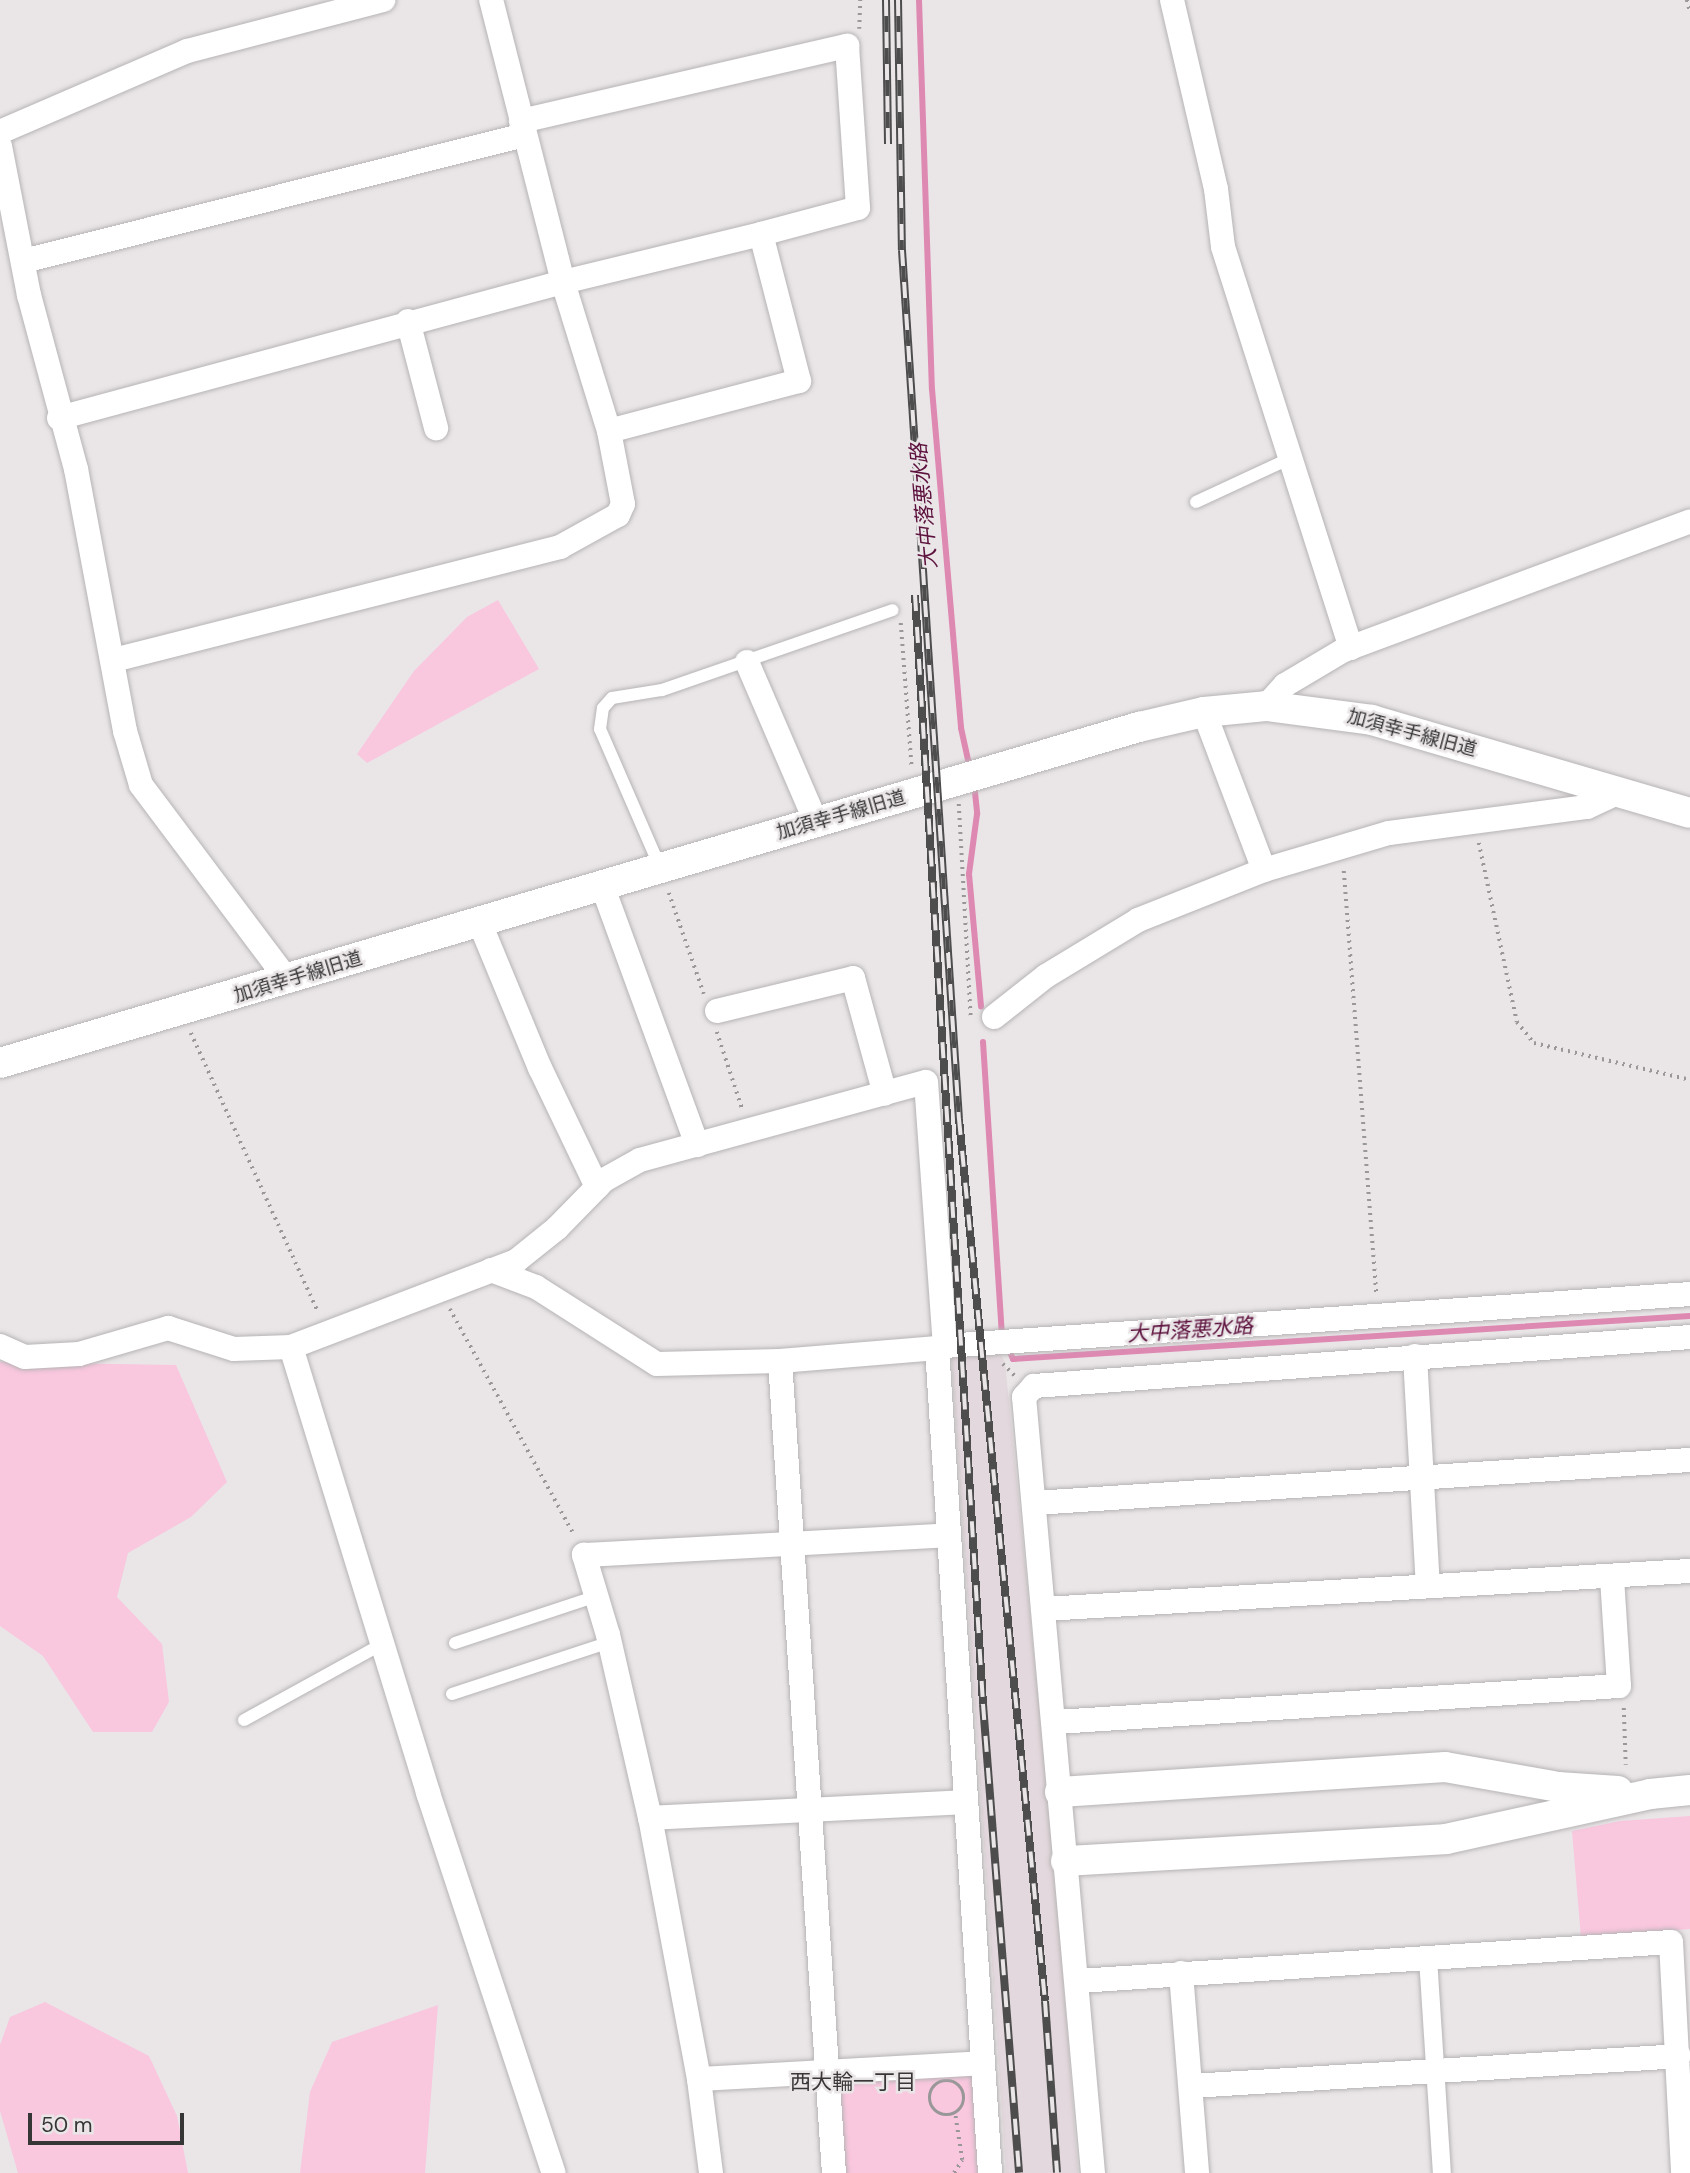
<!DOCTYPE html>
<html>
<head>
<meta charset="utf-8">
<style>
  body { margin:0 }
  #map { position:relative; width:1690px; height:2173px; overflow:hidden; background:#eae6e8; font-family:"DM Sans","Noto Sans JP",sans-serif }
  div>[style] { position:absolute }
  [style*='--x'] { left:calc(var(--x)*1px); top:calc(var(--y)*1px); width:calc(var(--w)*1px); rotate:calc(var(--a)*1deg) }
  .built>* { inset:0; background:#e3d8dd }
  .green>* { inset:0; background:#f9c7de }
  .stream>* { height:6px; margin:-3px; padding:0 3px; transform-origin:3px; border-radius:3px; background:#de89b2 }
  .path>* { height:3.5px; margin-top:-1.75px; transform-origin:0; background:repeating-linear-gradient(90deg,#999798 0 2px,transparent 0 7px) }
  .path>.ring { margin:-1.75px; padding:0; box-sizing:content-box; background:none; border:3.5px solid #999798; border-radius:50% }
  .roads { filter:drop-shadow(0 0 2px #b7b4b5) drop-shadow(0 0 2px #b7b4b5) }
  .service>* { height:12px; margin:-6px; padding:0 6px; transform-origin:6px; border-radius:6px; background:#fff }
  .pedestrian>* { height:18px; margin:-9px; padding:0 9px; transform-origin:9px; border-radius:9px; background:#fff }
  .minor>* { height:24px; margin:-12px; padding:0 12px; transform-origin:12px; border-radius:12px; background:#fff }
  .tertiary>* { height:30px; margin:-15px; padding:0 15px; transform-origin:15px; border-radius:15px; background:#fff }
  .rail>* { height:8px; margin-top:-4px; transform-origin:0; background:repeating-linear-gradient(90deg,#eae6e8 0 16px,#4e4d4d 0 32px); box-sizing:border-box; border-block:2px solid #4e4d4d }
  span { translate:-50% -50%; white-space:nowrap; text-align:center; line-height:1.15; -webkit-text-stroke:5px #eae6e8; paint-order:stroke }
  .street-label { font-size:19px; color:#373636 }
  .water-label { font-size:21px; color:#5d123e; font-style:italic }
  .neighbourhood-label { font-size:21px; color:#383637 }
  .scale { position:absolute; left:28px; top:2113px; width:156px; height:32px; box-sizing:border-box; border:4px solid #373636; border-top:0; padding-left:9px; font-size:21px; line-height:24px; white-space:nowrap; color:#373636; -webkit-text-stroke:5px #eae6e8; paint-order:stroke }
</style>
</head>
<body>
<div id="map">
  <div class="built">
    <i style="clip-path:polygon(996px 1346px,1005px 1362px,1055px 1867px,1078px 2173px,1006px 2173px,951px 1350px)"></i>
  </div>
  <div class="green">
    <i style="clip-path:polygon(498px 600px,539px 669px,367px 763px,357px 754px,414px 671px,467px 617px)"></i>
    <i style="clip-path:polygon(0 1362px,176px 1365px,227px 1482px,191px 1517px,128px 1553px,117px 1597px,162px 1644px,169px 1702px,152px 1732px,93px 1732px,43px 1656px,0 1626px)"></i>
    <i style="clip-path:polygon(1690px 1816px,1690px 1929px,1581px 1938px,1572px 1831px,1620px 1821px)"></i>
    <i style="clip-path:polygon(45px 2002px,149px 2056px,177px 2116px,188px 2173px,18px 2173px,0 2111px,0 2045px,10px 2017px)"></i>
    <i style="clip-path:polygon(438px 2005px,425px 2173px,300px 2173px,310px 2092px,332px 2042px)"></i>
    <i style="clip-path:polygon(846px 2076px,972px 2076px,978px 2173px,843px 2173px,837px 2085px)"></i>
  </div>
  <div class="stream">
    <i style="--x:919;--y:0;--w:389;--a:88.1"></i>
    <i style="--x:932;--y:389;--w:340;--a:85.1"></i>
    <i style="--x:961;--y:728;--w:42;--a:77.6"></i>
    <i style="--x:974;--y:783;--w:31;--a:84"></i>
    <i style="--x:977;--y:814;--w:61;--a:97.6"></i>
    <i style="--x:969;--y:874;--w:133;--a:84.8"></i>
    <i style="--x:983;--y:1042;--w:295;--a:86.3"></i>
    <i style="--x:1007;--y:1346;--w:14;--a:65"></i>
    <i style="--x:1013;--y:1359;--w:678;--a:-3.63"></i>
  </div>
  <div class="path">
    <i style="--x:1687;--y:0;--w:11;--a:75"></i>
    <i style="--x:859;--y:29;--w:29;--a:-88"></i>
    <i style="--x:901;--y:623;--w:146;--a:85.7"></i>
    <i style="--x:959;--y:804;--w:212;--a:86.8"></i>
    <i style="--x:1479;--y:843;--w:183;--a:78"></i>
    <i style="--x:1517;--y:1022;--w:27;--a:51"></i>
    <i style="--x:1534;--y:1043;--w:160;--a:13.3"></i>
    <i style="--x:1344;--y:871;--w:426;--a:85.6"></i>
    <i style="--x:669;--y:893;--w:107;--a:70.9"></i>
    <i style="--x:717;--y:1032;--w:83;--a:71.8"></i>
    <i style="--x:191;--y:1033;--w:307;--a:65.5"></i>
    <i style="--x:450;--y:1309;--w:258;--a:61.2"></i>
    <i style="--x:1003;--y:1364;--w:17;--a:45"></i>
    <i style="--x:1624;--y:1708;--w:57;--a:88"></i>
    <i class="ring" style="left:930px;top:2081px;width:30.5px;height:30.5px"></i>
    <i style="--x:954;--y:2173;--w:15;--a:-58"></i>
    <i style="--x:962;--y:2160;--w:47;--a:-98.7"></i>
  </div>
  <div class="roads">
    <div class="service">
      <i style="--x:1196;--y:502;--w:105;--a:-24.9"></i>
      <i style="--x:660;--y:867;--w:150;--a:-113.5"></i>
      <i style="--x:600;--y:729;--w:21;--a:-82"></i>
      <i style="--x:603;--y:708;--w:13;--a:-48"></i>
      <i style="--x:612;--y:698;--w:51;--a:-9.1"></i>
      <i style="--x:662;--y:690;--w:244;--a:-19.1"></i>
      <i style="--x:455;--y:1643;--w:150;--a:-18.3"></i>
      <i style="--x:452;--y:1694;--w:166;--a:-18.2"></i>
      <i style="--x:244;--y:1720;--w:158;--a:-28.8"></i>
    </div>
    <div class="pedestrian">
      <i style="--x:1428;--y:1958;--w:215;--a:86.3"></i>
    </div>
    <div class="minor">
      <i style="--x:1172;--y:0;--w:194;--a:76.9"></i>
      <i style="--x:1216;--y:189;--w:58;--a:83.1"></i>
      <i style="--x:1223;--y:247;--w:421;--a:72.3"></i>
      <i style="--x:521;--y:121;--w:335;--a:-13"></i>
      <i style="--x:847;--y:46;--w:162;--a:86.1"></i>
      <i style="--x:858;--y:208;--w:100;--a:165"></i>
      <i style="--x:0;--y:132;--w:204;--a:-23.4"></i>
      <i style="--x:187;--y:51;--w:203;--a:-14.6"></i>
      <i style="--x:0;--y:146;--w:152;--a:79"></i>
      <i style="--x:29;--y:295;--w:180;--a:74.9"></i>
      <i style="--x:76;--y:469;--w:267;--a:79.4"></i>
      <i style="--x:125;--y:731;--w:56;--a:73.5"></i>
      <i style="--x:141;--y:785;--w:245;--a:53.1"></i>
      <i style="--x:761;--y:234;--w:152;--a:75.5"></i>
      <i style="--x:799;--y:381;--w:196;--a:165.3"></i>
      <i style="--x:609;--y:431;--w:156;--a:-107.2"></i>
      <i style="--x:563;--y:282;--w:204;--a:-13.6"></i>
      <i style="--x:24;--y:261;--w:516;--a:-14.14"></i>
      <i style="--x:408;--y:321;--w:111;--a:75.3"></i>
      <i style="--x:59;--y:418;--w:522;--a:-15.1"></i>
      <i style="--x:563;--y:282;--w:291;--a:-104.3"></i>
      <i style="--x:114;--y:660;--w:460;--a:-14.2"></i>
      <i style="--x:560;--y:547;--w:66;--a:-28.9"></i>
      <i style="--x:618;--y:515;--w:12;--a:-66"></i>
      <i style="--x:623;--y:504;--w:74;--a:-100.9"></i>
      <i style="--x:747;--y:662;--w:174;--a:66.7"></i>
      <i style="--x:1266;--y:706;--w:28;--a:-48"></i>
      <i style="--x:1285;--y:685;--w:69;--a:-30.7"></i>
      <i style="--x:1344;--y:650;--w:369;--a:-20.4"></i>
      <i style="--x:1204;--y:712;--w:169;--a:69.2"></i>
      <i style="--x:602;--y:885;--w:277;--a:69.9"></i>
      <i style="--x:479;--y:921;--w:159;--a:67.5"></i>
      <i style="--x:540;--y:1068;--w:132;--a:64.4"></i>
      <i style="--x:717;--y:1011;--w:140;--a:-13.6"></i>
      <i style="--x:853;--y:978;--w:120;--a:74.6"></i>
      <i style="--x:994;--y:1017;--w:66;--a:-38.3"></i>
      <i style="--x:1046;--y:976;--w:108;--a:-31.3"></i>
      <i style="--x:1138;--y:920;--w:136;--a:-21.6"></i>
      <i style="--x:1264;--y:870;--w:130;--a:-16.5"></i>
      <i style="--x:1389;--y:833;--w:200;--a:-7.5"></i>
      <i style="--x:1587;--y:807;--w:33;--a:-25"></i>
      <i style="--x:491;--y:1270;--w:48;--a:20.7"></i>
      <i style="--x:536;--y:1287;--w:143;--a:32.5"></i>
      <i style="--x:657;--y:1364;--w:123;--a:-1.4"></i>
      <i style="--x:780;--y:1361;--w:158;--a:-4.7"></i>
      <i style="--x:937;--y:1348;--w:827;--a:86.32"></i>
      <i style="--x:0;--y:1346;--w:27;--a:24"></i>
      <i style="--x:25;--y:1357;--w:54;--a:-3.2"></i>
      <i style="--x:79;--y:1354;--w:93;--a:-16.3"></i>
      <i style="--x:168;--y:1328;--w:69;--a:17.7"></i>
      <i style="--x:234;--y:1349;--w:57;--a:-2"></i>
      <i style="--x:291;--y:1347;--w:241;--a:-20.9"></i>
      <i style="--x:516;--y:1261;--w:53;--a:-38.8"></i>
      <i style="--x:557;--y:1228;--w:67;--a:-45.6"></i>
      <i style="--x:604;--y:1180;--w:41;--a:-29.1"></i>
      <i style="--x:640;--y:1160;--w:296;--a:-15.3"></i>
      <i style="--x:926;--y:1082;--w:265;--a:85.9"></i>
      <i style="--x:945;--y:1346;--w:8;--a:166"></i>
      <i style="--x:945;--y:1346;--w:747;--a:-3.99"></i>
      <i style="--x:291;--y:1347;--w:467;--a:72.9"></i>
      <i style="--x:428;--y:1793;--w:400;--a:71.7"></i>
      <i style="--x:1415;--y:1356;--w:230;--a:86.8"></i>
      <i style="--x:780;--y:1361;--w:814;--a:86.2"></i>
      <i style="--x:1035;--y:1503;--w:656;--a:-3.76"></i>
      <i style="--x:1044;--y:1609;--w:647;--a:-3.37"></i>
      <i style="--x:1056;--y:1722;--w:564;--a:-3.66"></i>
      <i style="--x:1619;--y:1686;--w:109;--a:-93.7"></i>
      <i style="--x:650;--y:1818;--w:316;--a:-2.9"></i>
      <i style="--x:1181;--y:1973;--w:201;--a:85.4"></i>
      <i style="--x:1079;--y:1981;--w:593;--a:-3.77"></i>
      <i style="--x:1671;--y:1942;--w:231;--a:87"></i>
      <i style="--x:699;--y:2079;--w:284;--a:-3.2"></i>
      <i style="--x:1191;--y:2086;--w:489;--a:-3.5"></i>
      <i style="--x:711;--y:2173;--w:95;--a:-97.3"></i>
      <i style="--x:699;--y:2079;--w:266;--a:-100.6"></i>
      <i style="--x:650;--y:1818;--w:188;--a:-102.9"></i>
      <i style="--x:608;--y:1635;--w:84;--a:-106.7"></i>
      <i style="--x:584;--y:1555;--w:365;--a:-3.1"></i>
      <i style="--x:1093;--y:2173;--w:779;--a:-95.08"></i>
      <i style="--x:1024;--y:1397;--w:15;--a:-48"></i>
      <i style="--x:1034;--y:1386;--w:658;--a:-4.27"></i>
    </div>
    <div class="tertiary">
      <i style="--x:0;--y:1063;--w:1188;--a:-16.44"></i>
      <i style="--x:1139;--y:727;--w:67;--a:-13"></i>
      <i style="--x:1204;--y:712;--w:62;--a:-5.5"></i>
      <i style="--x:1266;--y:706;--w:107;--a:7.5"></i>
      <i style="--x:1372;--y:720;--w:331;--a:16.3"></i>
      <i style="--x:1060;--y:1792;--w:386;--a:-3.7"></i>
      <i style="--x:1445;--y:1767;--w:115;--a:10"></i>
      <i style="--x:1558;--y:1787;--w:60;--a:3.8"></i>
      <i style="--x:1066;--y:1861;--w:381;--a:-3.3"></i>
      <i style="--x:1446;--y:1839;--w:209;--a:-12.4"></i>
      <i style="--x:1650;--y:1794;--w:40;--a:-5.7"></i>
    </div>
  </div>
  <div class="rail">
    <i style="--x:886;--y:0;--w:144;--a:89.2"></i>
    <i style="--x:898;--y:0;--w:250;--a:89.1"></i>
    <i style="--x:902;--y:250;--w:871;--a:86.25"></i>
    <i style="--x:959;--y:1119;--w:886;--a:84.43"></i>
    <i style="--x:1045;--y:2001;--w:172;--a:86"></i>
    <i style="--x:915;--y:595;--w:1111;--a:86.49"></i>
    <i style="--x:983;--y:1704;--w:470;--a:85.6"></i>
  </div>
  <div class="street-label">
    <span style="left:1412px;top:733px;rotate:15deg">加須幸手線旧道</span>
    <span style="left:841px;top:815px;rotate:-16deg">加須幸手線旧道</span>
    <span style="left:298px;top:977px;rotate:-17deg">加須幸手線旧道</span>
  </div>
  <div class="water-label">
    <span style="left:924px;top:506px;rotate:-95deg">大中落悪水路</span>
    <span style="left:1190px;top:1330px;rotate:-4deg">大中落悪水路</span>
  </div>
  <div class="neighbourhood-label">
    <span style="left:853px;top:2082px">西大輪一丁目</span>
  </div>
  <div class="scale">50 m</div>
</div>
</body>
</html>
